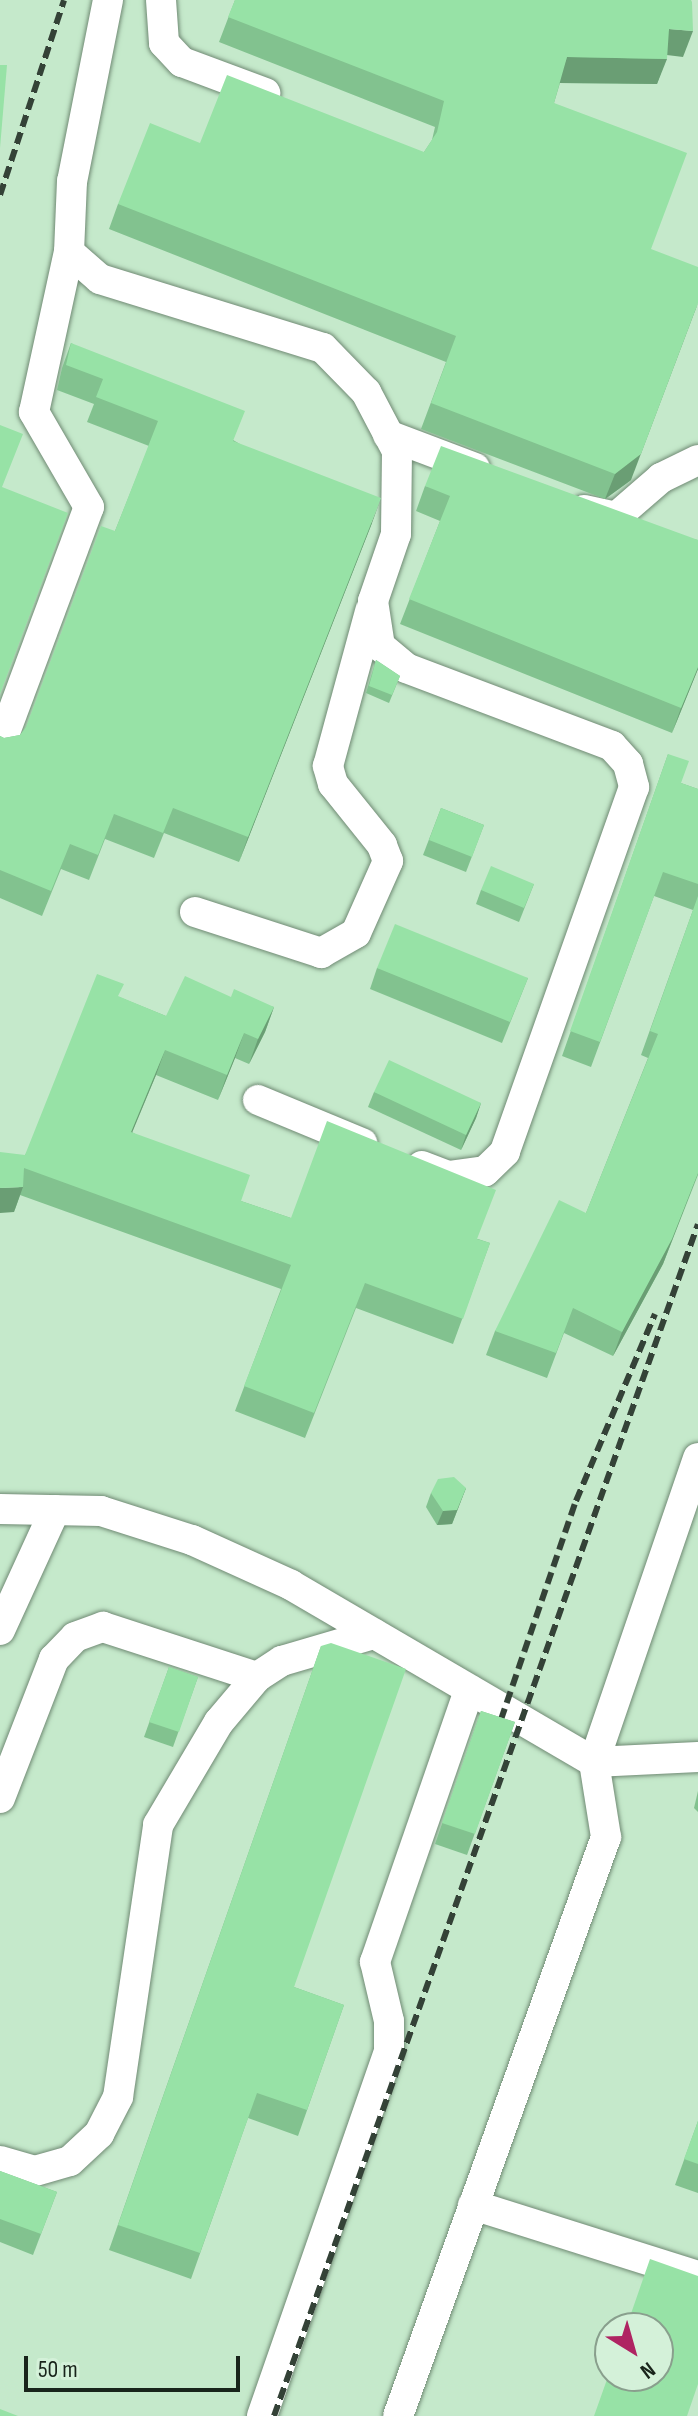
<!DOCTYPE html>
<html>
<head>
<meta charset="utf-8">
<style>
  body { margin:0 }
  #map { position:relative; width:698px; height:2416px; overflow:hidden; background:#d4f1d9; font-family:"Sofia Sans Condensed",sans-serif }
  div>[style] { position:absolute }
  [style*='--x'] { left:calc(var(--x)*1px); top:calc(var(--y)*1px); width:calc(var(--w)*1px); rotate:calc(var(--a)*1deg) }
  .built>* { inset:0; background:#c5e9cb }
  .roads { filter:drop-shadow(0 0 2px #708a74) drop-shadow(0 0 2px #708a74) }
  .minor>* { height:30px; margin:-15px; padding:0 15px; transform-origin:15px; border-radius:15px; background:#fff }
  .rail>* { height:6px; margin-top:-3px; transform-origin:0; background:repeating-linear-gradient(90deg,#344237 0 12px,transparent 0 18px) }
  .wall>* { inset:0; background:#82c28f }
  .shaded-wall>* { inset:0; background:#6a9e74 }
  .building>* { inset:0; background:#97e2a6 }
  span { translate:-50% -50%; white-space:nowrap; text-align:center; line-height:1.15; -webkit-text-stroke:8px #d4f1d9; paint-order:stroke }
  .north { position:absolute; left:594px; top:2312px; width:80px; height:80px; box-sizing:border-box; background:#d4f1d9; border:2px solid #899f8d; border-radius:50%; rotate:143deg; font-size:22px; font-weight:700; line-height:32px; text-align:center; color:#19241b }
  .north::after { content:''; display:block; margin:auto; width:28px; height:36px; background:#af2462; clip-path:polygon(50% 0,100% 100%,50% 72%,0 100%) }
  .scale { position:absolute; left:24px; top:2356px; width:216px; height:36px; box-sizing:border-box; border:4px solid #19241b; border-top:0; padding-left:10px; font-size:24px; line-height:28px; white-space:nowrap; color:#19241b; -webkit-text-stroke:6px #d4f1d9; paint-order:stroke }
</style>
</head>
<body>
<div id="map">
  <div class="built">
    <i style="clip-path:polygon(evenodd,0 0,698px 0,698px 2416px,0 2416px,0 0,610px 2328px,658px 2328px,658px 2376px,610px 2376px,610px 2328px)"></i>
  </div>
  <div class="roads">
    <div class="minor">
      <i style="--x:108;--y:0;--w:185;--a:101.2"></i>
      <i style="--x:72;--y:181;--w:71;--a:92.4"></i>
      <i style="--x:69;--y:252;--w:41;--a:41.1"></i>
      <i style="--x:100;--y:279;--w:233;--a:17.2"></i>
      <i style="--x:323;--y:348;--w:62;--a:45.7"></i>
      <i style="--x:366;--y:392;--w:67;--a:62.3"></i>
      <i style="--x:397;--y:451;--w:83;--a:90.7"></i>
      <i style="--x:396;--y:534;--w:71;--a:108.9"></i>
      <i style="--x:373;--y:601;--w:46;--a:81.2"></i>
      <i style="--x:380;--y:646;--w:34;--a:40"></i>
      <i style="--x:406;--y:668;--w:220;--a:20.7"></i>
      <i style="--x:612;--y:746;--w:24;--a:48"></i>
      <i style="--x:628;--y:764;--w:24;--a:75"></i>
      <i style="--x:634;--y:787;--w:387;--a:109.5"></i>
      <i style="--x:505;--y:1152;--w:28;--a:136"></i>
      <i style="--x:485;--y:1171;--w:37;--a:172"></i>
      <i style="--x:448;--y:1176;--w:28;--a:-159"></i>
      <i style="--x:161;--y:0;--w:43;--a:86"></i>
      <i style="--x:164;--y:43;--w:26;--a:47"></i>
      <i style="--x:182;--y:62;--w:89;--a:20.5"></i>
      <i style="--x:388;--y:435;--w:93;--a:20.8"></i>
      <i style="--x:584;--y:510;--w:33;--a:12"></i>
      <i style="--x:616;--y:517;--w:60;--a:-40.9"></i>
      <i style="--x:661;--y:478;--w:41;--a:-25.9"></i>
      <i style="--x:0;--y:746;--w:255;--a:-69.6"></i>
      <i style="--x:89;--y:507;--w:110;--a:-120.1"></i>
      <i style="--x:34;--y:412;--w:164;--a:-77.7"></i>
      <i style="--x:195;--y:912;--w:133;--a:18"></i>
      <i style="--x:321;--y:953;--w:40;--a:-29.7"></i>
      <i style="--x:356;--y:933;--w:79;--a:-66"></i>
      <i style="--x:388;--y:861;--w:17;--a:-111"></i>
      <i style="--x:382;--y:845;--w:78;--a:-128.8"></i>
      <i style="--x:333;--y:784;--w:19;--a:-106"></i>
      <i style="--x:328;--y:766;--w:161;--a:-74.8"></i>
      <i style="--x:258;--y:1100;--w:113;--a:22.5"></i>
      <i style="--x:698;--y:1458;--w:321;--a:108.9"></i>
      <i style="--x:594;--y:1762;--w:104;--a:-2.8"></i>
      <i style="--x:0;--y:1509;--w:101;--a:1.1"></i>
      <i style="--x:101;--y:1511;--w:96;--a:17.7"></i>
      <i style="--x:192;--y:1540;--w:109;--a:24.4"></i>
      <i style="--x:291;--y:1585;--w:351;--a:30.3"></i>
      <i style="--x:594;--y:1762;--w:76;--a:80.9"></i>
      <i style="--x:606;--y:1837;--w:615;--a:109.76"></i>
      <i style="--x:0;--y:1630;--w:132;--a:-65.4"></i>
      <i style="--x:0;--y:1798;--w:149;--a:-68.8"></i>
      <i style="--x:54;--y:1659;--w:30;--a:-46"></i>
      <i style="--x:75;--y:1637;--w:30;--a:-20"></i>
      <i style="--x:103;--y:1627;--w:162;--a:18"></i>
      <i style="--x:0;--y:2161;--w:36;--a:16"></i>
      <i style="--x:35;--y:2171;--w:36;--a:-16"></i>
      <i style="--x:70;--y:2161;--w:40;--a:-43"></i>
      <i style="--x:99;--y:2134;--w:42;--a:-62.8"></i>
      <i style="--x:118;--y:2097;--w:275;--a:-81.6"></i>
      <i style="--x:158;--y:1825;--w:120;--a:-59.4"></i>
      <i style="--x:219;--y:1722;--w:59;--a:-49.8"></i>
      <i style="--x:257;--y:1677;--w:30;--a:-33"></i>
      <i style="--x:282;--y:1661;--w:96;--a:-16.4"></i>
      <i style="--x:473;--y:2205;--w:236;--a:17.5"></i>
      <i style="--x:262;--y:2416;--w:386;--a:-70.8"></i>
      <i style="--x:389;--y:2052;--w:31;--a:-90"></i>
      <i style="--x:389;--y:2021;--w:61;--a:-103.3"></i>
      <i style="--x:375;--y:1962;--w:288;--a:-70.9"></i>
    </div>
  </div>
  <div class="rail">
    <i style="--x:0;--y:195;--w:205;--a:-71.8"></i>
    <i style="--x:495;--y:1737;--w:250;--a:-71.1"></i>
    <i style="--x:576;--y:1501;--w:203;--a:-67.1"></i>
    <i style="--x:274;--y:2416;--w:1265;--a:-70.42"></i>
  </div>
  <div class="wall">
    <i style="clip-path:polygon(235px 0,683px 57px,667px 55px,657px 84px,560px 83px,554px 103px,651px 249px,631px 480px,605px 499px,421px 429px,446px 362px,109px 229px,118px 204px,424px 152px,432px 140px,435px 127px,219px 42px)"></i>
    <i style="clip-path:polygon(71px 343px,372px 523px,239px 862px,164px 833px,154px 858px,105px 839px,89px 880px,61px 869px,42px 916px,0 898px,0 736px,4px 738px,20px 735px,26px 727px,115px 531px,149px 446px,87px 422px,94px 404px,57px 390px,62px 368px)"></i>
    <i style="clip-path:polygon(425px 486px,698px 540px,698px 669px,672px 733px,400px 624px,440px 521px,416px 511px)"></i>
    <i style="clip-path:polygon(376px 660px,400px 676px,389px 703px,366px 693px)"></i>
    <i style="clip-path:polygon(668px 754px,681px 783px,698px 789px,698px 1175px,663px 1264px,613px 1356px,564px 1333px,547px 1378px,486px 1355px,495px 1331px,586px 1213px,648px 1058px,641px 1055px,693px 910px,654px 896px,591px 1067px,562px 1056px)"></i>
    <i style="clip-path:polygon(441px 808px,484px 825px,466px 872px,423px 855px)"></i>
    <i style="clip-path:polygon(534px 884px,519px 922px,476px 904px,481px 890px)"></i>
    <i style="clip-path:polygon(377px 968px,528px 978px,502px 1043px,370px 989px)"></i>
    <i style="clip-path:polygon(119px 997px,166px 1016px,231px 997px,274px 1007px,265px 1032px,249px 1064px,235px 1058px,218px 1100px,156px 1075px,132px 1132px,241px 1201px,291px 1218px,478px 1239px,490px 1243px,453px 1344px,356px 1308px,305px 1438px,235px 1411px,281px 1289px,20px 1195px,14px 1212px,25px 1155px)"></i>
    <i style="clip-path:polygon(374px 1092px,481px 1103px,476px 1118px,461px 1150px,368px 1107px)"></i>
    <i style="clip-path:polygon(466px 1488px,452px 1524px,437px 1525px,426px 1507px,431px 1493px)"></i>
    <i style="clip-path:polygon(321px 1646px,294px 1987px,344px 2005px,298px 2136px,248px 2118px,191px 2279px,109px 2250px)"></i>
    <i style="clip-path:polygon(169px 1667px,198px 1677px,173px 1747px,144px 1737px)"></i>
    <i style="clip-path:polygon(481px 1711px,515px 1722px,467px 1855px,435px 1844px)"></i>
    <i style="clip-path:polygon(698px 1791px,698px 1812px,694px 1808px)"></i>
    <i style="clip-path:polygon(698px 2121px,698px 2193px,675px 2185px)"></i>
    <i style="clip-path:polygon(0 2171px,57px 2192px,33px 2255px,0 2242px)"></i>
  </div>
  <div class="shaded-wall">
    <i style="clip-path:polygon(669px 29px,693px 31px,683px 57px,659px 54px)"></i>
    <i style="clip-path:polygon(567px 57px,667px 59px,657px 84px,558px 83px)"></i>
    <i style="clip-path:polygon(698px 303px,631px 480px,605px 499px,615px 474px)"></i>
    <i style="clip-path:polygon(381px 498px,372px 523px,239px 862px,248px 837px)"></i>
    <i style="clip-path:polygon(698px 667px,698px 669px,672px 733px,681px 708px)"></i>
    <i style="clip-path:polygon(274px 1007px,265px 1032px,249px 1064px,258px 1039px)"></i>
    <i style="clip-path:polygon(244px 1033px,235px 1058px,218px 1100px,227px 1075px)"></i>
    <i style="clip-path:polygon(165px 1050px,156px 1075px,122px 1157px,131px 1132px)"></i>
    <i style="clip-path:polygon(481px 1103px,476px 1118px,461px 1150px,466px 1135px)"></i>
    <i style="clip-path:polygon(698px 1173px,663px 1264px,613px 1356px,622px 1332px)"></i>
    <i style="clip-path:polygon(23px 1187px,14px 1212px,0 1213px,0 1188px)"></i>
    <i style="clip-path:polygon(466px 1488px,452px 1524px,437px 1525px,443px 1511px)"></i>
  </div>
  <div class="building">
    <i style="clip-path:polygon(235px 0,691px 0,692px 2px,693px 31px,669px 29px,667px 59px,567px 57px,554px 103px,687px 153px,651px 249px,698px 267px,698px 303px,641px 454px,615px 474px,431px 403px,456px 336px,118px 204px,150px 123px,200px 143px,227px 75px,424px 152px,437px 132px,444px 101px,228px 17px)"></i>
    <i style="clip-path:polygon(0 65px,7px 65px,0 148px)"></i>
    <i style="clip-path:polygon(71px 343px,245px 411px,233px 441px,381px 498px,248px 837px,173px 808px,163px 833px,114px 814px,98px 855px,70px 844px,51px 891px,0 870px,0 736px,4px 738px,20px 735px,26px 727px,101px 526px,115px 531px,158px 421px,96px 397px,103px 379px,66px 365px)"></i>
    <i style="clip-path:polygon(0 425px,23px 434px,2px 487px,68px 513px,0 694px)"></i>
    <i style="clip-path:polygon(441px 446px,698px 540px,698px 667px,681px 708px,409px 599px,450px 496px,425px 486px)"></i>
    <i style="clip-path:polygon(376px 660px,400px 676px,392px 695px,369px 686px)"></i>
    <i style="clip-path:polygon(668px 754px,689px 761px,681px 783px,698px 789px,698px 884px,663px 872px,600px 1042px,570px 1031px)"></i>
    <i style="clip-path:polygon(441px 808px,484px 825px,472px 857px,429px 840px)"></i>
    <i style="clip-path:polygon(491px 866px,534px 884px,524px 908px,481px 890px)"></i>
    <i style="clip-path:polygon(698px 896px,698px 1173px,672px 1239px,622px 1332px,573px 1308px,556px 1353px,495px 1331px,559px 1200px,586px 1213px,658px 1034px,650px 1031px)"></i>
    <i style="clip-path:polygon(395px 924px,528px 978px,510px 1022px,377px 968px)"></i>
    <i style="clip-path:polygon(97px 974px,124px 984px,118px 996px,166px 1016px,185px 976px,231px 997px,234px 989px,274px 1007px,258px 1039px,244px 1033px,227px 1075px,165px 1050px,131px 1132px,250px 1175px,241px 1201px,291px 1218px,327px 1121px,496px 1190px,477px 1239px,490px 1243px,463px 1319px,365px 1283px,314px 1413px,244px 1386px,291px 1265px,24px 1168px,23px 1187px,0 1188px,0 1152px,25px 1155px)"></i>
    <i style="clip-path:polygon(389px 1060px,481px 1103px,466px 1135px,374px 1092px)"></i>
    <i style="clip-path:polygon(454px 1477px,466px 1488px,457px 1510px,443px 1511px,431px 1493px,438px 1479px)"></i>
    <i style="clip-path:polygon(331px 1643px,406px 1669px,294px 1987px,344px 2005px,307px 2110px,257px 2093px,200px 2253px,118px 2225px,321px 1646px)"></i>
    <i style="clip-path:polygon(169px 1667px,198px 1677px,179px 1732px,149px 1722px)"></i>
    <i style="clip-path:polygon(481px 1711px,515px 1722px,475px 1834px,442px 1823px)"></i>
    <i style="clip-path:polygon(698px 2121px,698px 2164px,684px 2159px)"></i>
    <i style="clip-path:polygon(0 2171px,57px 2192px,41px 2234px,0 2219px)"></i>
    <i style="clip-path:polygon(650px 2259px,698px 2276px,698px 2384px,687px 2416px,594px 2416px,610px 2371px,610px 2376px,658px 2376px,658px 2328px,626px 2328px)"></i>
    <i style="clip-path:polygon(0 2409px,18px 2416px,0 2416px)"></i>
  </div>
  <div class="north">N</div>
  <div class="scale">50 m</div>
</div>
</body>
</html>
